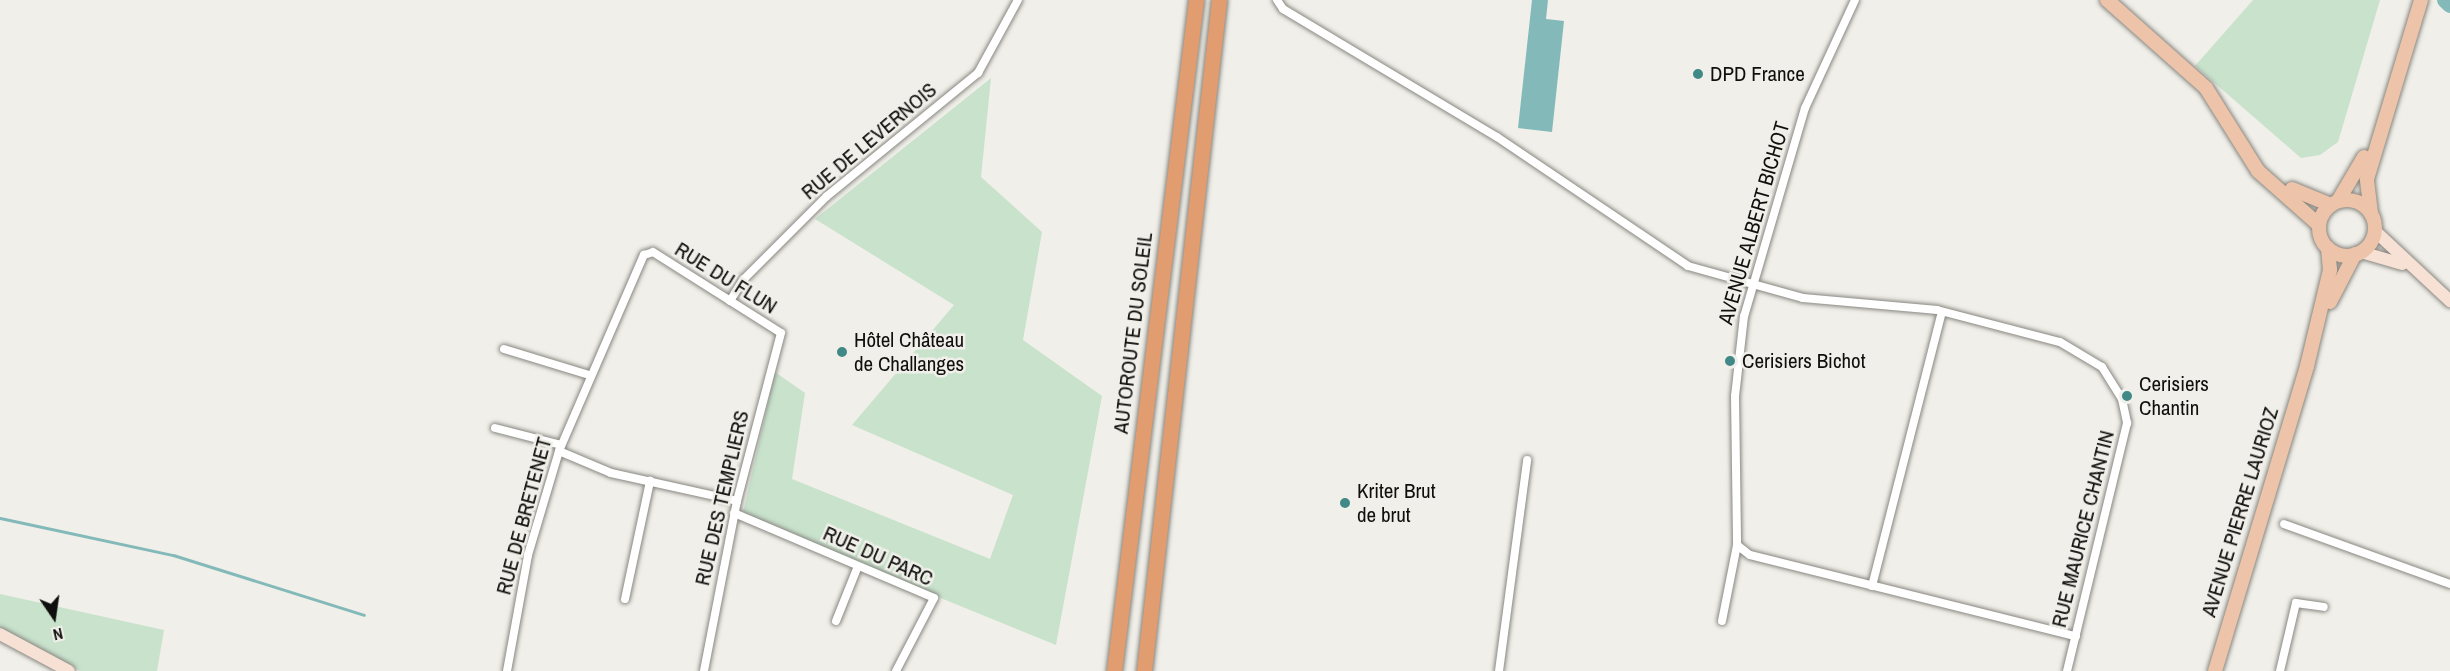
<!DOCTYPE html>
<html>
<head>
<meta charset="utf-8">
<style>
  body { margin:0 }
  #map { position:relative; width:2450px; height:671px; overflow:hidden; background:#f0efe9; font-family:"Archivo Narrow",sans-serif }
  div>[style] { position:absolute }
  [style*='--x'] { left:calc(var(--x)*1px); top:calc(var(--y)*1px); width:calc(var(--w)*1px); rotate:calc(var(--a)*1deg) }
  .green>* { inset:0; background:#c8e2cc }
  .water>* { inset:0; background:#83b9b9 }
  .stream>* { height:3px; margin:-1.5px; padding:0 1.5px; transform-origin:1.5px; border-radius:1.5px; background:#83b9b9 }
  .river>* { height:16px; margin:-8px; padding:0 8px; transform-origin:8px; border-radius:8px; background:#83b9b9 }
  .roads { filter:drop-shadow(0 0 2px #888781) drop-shadow(0 0 2px #888781) }
  .street>* { height:8px; margin:-4px; padding:0 4px; transform-origin:4px; border-radius:4px; background:#fff }
  .secondary>* { height:12px; margin:-6px; padding:0 6px; transform-origin:6px; border-radius:6px; background:#f6e1d4 }
  .primary>* { height:14px; margin:-7px; padding:0 7px; transform-origin:7px; border-radius:7px; background:#edc4a9 }
  .primary>.ring { margin:-7px; padding:0; box-sizing:content-box; background:none; border:14px solid #edc4a9; border-radius:50% }
  .highway>* { height:15px; margin:-7.5px; padding:0 7.5px; transform-origin:7.5px; border-radius:7.5px; background:#e19c6f }
  .dots>* { width:16px; height:16px; translate:-50% -50%; box-sizing:border-box; border:3px solid #f0efe9; border-radius:50% }
  span { translate:-50% -50%; white-space:nowrap; text-align:center; line-height:1.15; -webkit-text-stroke:5px #f0efe9; paint-order:stroke }
  .poi-label { font-size:21px; color:#0f0f0d }
  .left { translate:0 -50%; text-align:left }
  .street-label { font-size:21px; color:#0f0f0d }
  .north { position:absolute; left:24px; top:587px; width:60px; height:60px; -webkit-text-stroke:4px #f0efe9; paint-order:stroke; rotate:167deg; font-size:16px; font-weight:700; line-height:24px; text-align:center; color:#0f0f0d }
  .north::after { content:''; display:block; margin:auto; width:21px; height:27px; background:#0f0f0d; clip-path:polygon(50% 0,100% 100%,50% 72%,0 100%) }
</style>
</head>
<body>
<div id="map">
  <div class="green">
    <i style="clip-path:polygon(2253px 0,2380px 0,2338px 142px,2320px 155px,2301px 158px,2195px 66px)"></i>
    <i style="clip-path:polygon(991px 78px,981px 177px,1042px 232px,1023px 340px,1102px 396px,1056px 645px,742px 517px,775px 372px,805px 393px,792px 479px,990px 559px,1013px 495px,852px 425px,954px 305px,815px 219px)"></i>
    <i style="clip-path:polygon(0 594px,164px 630px,157px 671px,80px 671px,0 628px)"></i>
  </div>
  <div class="water">
    <i style="clip-path:polygon(1532px 0,1548px 0,1546px 19px,1564px 21px,1552px 132px,1518px 128px)"></i>
  </div>
  <div class="stream">
    <i style="--x:0;--y:518;--w:177;--a:12.1"></i>
    <i style="--x:173;--y:555;--w:200;--a:17.4"></i>
  </div>
  <div class="river">
    <i style="--x:2445;--y:0;--w:7;--a:45"></i>
  </div>
  <div class="roads">
    <div class="street">
      <i style="--x:1277;--y:0;--w:11;--a:56"></i>
      <i style="--x:1283;--y:9;--w:249;--a:30.9"></i>
      <i style="--x:1497;--y:137;--w:230;--a:34"></i>
      <i style="--x:1688;--y:266;--w:119;--a:15.5"></i>
      <i style="--x:1803;--y:298;--w:135;--a:5.1"></i>
      <i style="--x:1937;--y:310;--w:127;--a:14.6"></i>
      <i style="--x:2060;--y:342;--w:49;--a:30.8"></i>
      <i style="--x:2102;--y:367;--w:38;--a:58"></i>
      <i style="--x:2122;--y:399;--w:25;--a:78"></i>
      <i style="--x:2127;--y:423;--w:255;--a:103.6"></i>
      <i style="--x:1855;--y:0;--w:119;--a:114.8"></i>
      <i style="--x:1805;--y:108;--w:217;--a:106.3"></i>
      <i style="--x:1744;--y:316;--w:81;--a:96.4"></i>
      <i style="--x:1735;--y:396;--w:149;--a:89.2"></i>
      <i style="--x:1737;--y:545;--w:16;--a:38"></i>
      <i style="--x:1750;--y:555;--w:336;--a:14"></i>
      <i style="--x:730;--y:301;--w:26;--a:-58"></i>
      <i style="--x:744;--y:279;--w:117;--a:-45"></i>
      <i style="--x:827;--y:196;--w:195;--a:-39.2"></i>
      <i style="--x:978;--y:73;--w:83;--a:-61.3"></i>
      <i style="--x:504;--y:349;--w:89;--a:17"></i>
      <i style="--x:495;--y:428;--w:68;--a:14.4"></i>
      <i style="--x:559;--y:451;--w:56;--a:22.9"></i>
      <i style="--x:611;--y:473;--w:129;--a:12.5"></i>
      <i style="--x:734;--y:513;--w:217;--a:23"></i>
      <i style="--x:934;--y:598;--w:82;--a:117.5"></i>
      <i style="--x:2284;--y:524;--w:177;--a:19.9"></i>
      <i style="--x:1872;--y:586;--w:283;--a:-75.7"></i>
      <i style="--x:625;--y:599;--w:121;--a:-78"></i>
      <i style="--x:836;--y:621;--w:59;--a:-68.2"></i>
      <i style="--x:1722;--y:621;--w:77;--a:-78.8"></i>
      <i style="--x:507;--y:671;--w:118;--a:-79.7"></i>
      <i style="--x:528;--y:555;--w:109;--a:-73.4"></i>
      <i style="--x:559;--y:451;--w:214;--a:-66.6"></i>
      <i style="--x:644;--y:255;--w:9;--a:-18"></i>
      <i style="--x:653;--y:252;--w:151;--a:32.3"></i>
      <i style="--x:781;--y:333;--w:174;--a:104.7"></i>
      <i style="--x:737;--y:501;--w:173;--a:101"></i>
      <i style="--x:1499;--y:671;--w:213;--a:-82.4"></i>
      <i style="--x:2280;--y:671;--w:70;--a:-76.8"></i>
      <i style="--x:2296;--y:603;--w:28;--a:8"></i>
    </div>
    <div class="secondary">
      <i style="--x:2375;--y:231;--w:103;--a:43"></i>
      <i style="--x:2361;--y:252;--w:43;--a:16.3"></i>
      <i style="--x:0;--y:634;--w:78;--a:28.2"></i>
    </div>
    <div class="primary">
      <i style="--x:2107;--y:0;--w:132;--a:41.6"></i>
      <i style="--x:2206;--y:88;--w:98;--a:57.9"></i>
      <i style="--x:2258;--y:171;--w:81;--a:41.5"></i>
      <i style="--x:2292;--y:189;--w:42;--a:22.3"></i>
      <i class="ring" style="left:2319px;top:200px;width:42px;height:42px"></i>
      <i style="--x:2338;--y:201;--w:51;--a:-59.4"></i>
      <i style="--x:2371;--y:213;--w:34;--a:-97"></i>
      <i style="--x:2367;--y:179;--w:187;--a:-73.2"></i>
      <i style="--x:2330;--y:302;--w:54;--a:-62.5"></i>
      <i style="--x:2215;--y:671;--w:319;--a:-73.2"></i>
      <i style="--x:2307;--y:366;--w:99;--a:-76.5"></i>
      <i style="--x:2330;--y:270;--w:22;--a:-95"></i>
    </div>
    <div class="highway">
      <i style="--x:1114;--y:671;--w:676;--a:-83.03"></i>
      <i style="--x:1144;--y:671;--w:675;--a:-83.62"></i>
    </div>
  </div>
  <div class="dots">
    <i style="left:1698px;top:74px;background:#418987"></i>
    <i style="left:842px;top:352px;background:#418987"></i>
    <i style="left:1730px;top:361px;background:#418987"></i>
    <i style="left:2127px;top:396px;background:#418987"></i>
    <i style="left:1345px;top:503px;background:#418987"></i>
  </div>
  <div class="poi-label">
    <span class="left" style="left:1710px;top:74px">DPD France</span>
    <span class="left" style="left:854px;top:352px">Hôtel Château<br>de Challanges</span>
    <span class="left" style="left:1742px;top:361px">Cerisiers Bichot</span>
    <span class="left" style="left:2139px;top:396px">Cerisiers<br>Chantin</span>
    <span class="left" style="left:1357px;top:503px">Kriter Brut<br>de brut</span>
  </div>
  <div class="street-label">
    <span style="left:869px;top:141px;rotate:-40deg">RUE DE LEVERNOIS</span>
    <span style="left:1754px;top:223px;rotate:-74deg">AVENUE ALBERT BICHOT</span>
    <span style="left:726px;top:278px;rotate:32deg">RUE DU FLUN</span>
    <span style="left:1133px;top:333px;rotate:-83deg">AUTOROUTE DU SOLEIL</span>
    <span style="left:722px;top:498px;rotate:-77deg">RUE DES TEMPLIERS</span>
    <span style="left:2240px;top:512px;rotate:-73deg">AVENUE PIERRE LAURIOZ</span>
    <span style="left:524px;top:516px;rotate:-75deg">RUE DE BRETENET</span>
    <span style="left:2083px;top:529px;rotate:-76deg">RUE MAURICE CHANTIN</span>
    <span style="left:878px;top:556px;rotate:24deg">RUE DU PARC</span>
  </div>
  <div class="north">N</div>
</div>
</body>
</html>
